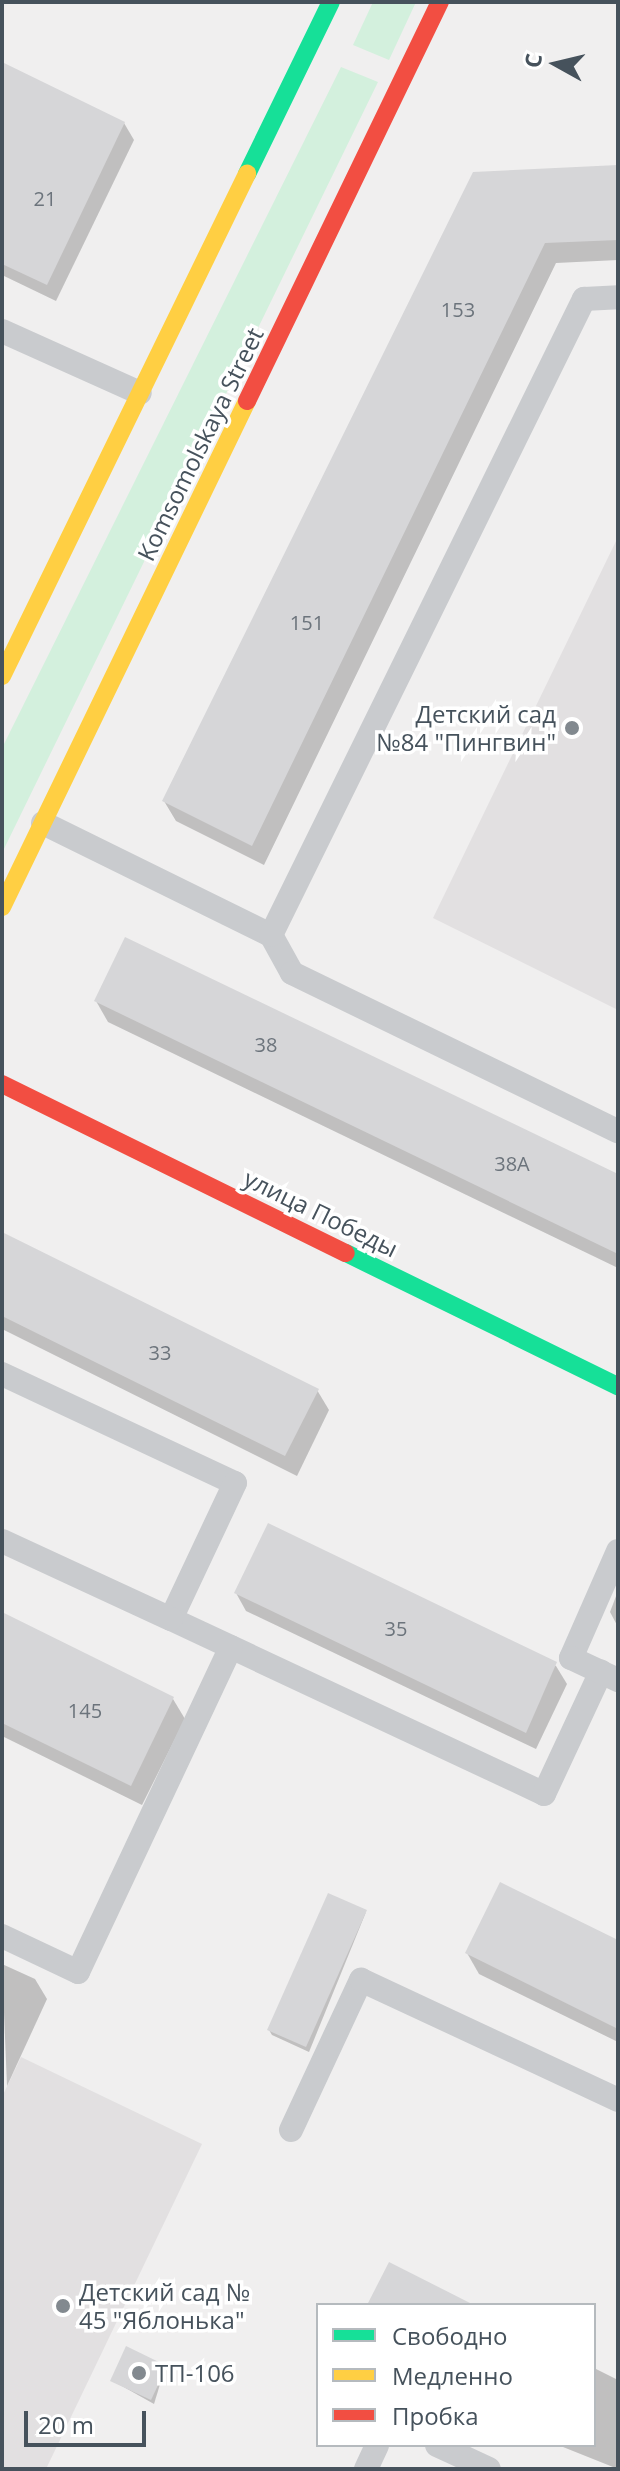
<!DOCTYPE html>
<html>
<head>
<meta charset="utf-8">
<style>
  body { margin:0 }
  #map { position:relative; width:620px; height:2471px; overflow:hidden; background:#f0efef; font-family:"Open Sans",sans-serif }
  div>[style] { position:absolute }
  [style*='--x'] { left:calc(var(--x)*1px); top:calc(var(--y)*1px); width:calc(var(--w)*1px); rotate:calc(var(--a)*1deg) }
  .education>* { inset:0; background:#e2e0e1 }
  .green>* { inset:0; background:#d3f0dd }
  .shadow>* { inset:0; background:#0003 }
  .building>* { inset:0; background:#d6d6d8 }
  .lane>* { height:24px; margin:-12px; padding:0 12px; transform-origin:12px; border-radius:12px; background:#c9cbce }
  .fast>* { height:18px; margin:-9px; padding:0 9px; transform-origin:9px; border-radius:9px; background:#16e098 }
  .slow>* { height:18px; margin:-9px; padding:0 9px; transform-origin:9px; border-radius:9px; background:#ffcf43 }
  .jam>* { height:18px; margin:-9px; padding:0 9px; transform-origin:9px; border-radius:9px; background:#f24e42 }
  .dots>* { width:22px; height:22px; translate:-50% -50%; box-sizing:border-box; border:4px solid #fff; border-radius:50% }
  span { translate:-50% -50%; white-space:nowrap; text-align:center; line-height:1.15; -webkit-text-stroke:7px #fff; paint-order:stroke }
  .number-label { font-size:20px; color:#6c747c }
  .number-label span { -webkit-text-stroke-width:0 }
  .street-label { font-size:24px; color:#46525c }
  .poi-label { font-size:24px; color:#46525c }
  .right { translate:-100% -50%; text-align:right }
  .left { translate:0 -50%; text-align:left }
  .frame { position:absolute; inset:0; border:4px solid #46525c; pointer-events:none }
  .legend { position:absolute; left:316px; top:2303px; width:280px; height:144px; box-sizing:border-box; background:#fff; border:2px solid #b5babe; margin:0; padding:10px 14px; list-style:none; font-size:24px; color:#46525c }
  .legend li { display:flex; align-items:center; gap:16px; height:40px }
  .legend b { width:40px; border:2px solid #b5babe }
  .north { position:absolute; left:516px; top:24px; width:80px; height:80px; -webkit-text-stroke:6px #fff; paint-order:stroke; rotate:278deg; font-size:22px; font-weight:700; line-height:32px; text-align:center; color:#46525c }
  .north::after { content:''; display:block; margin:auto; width:28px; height:36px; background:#46525c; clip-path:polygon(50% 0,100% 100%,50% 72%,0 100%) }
  .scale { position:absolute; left:24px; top:2411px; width:122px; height:36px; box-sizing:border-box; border:4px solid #46525c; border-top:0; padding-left:10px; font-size:24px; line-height:28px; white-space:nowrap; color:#46525c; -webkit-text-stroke:6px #fff; paint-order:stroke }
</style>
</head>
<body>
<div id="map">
  <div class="education">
    <i style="clip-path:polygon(618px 537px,618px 1010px,433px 918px)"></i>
    <i style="clip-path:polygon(21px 2057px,202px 2144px,46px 2469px,2px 2469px,2px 2097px)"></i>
  </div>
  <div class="green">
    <i style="clip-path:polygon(373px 2px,416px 2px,389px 60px,353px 45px)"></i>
    <i style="clip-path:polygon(341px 67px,378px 82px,2px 853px,2px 748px)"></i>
  </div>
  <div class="shadow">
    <i style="clip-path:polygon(2px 64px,124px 123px,134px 140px,56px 301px,2px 275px)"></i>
    <i style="clip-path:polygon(618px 168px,618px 260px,556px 263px,264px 865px,176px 821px,164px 801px,474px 174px)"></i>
    <i style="clip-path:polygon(96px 1001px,618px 1177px,618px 1268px,108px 1022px)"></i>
    <i style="clip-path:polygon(2px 1234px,317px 1390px,329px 1410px,297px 1476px,2px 1329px)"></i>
    <i style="clip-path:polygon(269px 1526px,556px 1666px,567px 1684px,536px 1749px,246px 1611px,236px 1593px)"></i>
    <i style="clip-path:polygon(618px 1591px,618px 1627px,610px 1612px)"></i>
    <i style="clip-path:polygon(2px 1615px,173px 1699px,185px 1719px,142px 1805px,2px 1736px)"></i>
    <i style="clip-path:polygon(366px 1912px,309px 2052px,272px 2035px,269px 2030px)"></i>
    <i style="clip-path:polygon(618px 1942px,618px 2042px,479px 1974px,467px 1953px)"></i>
    <i style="clip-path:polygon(2px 1964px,35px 1979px,47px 1999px,7px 2086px)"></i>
    <i style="clip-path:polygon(165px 2368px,154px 2404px,113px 2381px)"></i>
    <i style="clip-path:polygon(594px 2368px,618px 2380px,618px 2469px,558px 2445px,594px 2445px)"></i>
  </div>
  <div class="building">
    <i style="clip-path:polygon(2px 62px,125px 122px,47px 285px,2px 264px)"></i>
    <i style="clip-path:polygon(618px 165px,618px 240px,545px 243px,252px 846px,162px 801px,473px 172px)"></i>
    <i style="clip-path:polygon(125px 937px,618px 1174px,618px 1254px,94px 1001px)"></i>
    <i style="clip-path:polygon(2px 1232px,319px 1389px,285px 1456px,2px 1316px)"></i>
    <i style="clip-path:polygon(268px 1523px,557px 1662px,526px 1733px,234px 1593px)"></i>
    <i style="clip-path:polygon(2px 1612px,174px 1697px,131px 1786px,2px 1723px)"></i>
    <i style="clip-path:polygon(500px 1882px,618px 1940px,618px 2029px,465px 1953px)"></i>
    <i style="clip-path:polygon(328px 1893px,367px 1910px,306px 2047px,267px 2030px)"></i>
    <i style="clip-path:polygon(389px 2262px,474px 2305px,367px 2305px)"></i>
    <i style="clip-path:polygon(126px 2346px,167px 2366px,151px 2400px,110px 2381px)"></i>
  </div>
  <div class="lane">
    <i style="--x:2;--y:331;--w:151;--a:24.2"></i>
    <i style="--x:43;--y:823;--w:254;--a:26.2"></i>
    <i style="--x:271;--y:935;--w:43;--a:61.1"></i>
    <i style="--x:292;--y:973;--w:362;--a:25.9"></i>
    <i style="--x:271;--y:935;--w:709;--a:-63.8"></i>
    <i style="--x:584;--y:299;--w:34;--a:-3"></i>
    <i style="--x:2;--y:1374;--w:257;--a:25.1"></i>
    <i style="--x:235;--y:1483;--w:150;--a:115.2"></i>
    <i style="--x:171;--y:1619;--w:412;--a:25.1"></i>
    <i style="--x:544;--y:1794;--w:135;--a:-65"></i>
    <i style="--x:2;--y:1541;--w:186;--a:24.8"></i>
    <i style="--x:618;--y:1551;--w:117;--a:113.7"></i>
    <i style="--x:571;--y:1658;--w:52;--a:25.1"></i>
    <i style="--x:2;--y:1936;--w:84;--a:25.3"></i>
    <i style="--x:78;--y:1972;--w:359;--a:-64.8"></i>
    <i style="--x:291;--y:2130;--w:166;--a:-65"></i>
    <i style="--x:361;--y:1980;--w:284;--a:25"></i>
    <i style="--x:437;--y:2445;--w:57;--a:24.8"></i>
    <i style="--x:366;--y:2469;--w:26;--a:-65"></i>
  </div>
  <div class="fast">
    <i style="--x:247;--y:174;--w:191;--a:-64"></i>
    <i style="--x:346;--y:1253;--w:303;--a:26.1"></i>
  </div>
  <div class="slow">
    <i style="--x:2;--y:676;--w:559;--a:-63.99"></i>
    <i style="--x:2;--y:907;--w:562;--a:-64.16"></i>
  </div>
  <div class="jam">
    <i style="--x:247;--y:401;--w:443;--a:-64.2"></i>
    <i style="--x:2;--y:1084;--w:383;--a:26.2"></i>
  </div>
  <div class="dots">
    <i style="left:572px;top:728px;background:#82898f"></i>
    <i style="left:63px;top:2306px;background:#82898f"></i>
    <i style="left:139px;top:2373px;background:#82898f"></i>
  </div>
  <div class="number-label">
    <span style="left:45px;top:198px">21</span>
    <span style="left:458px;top:309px">153</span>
    <span style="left:307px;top:622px">151</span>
    <span style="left:266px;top:1044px">38</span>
    <span style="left:512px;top:1163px">38А</span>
    <span style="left:160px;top:1352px">33</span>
    <span style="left:396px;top:1628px">35</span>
    <span style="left:85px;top:1710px">145</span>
  </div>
  <div class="street-label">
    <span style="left:200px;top:444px;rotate:-64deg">Komsomolskaya Street</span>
    <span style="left:321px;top:1213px;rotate:26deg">улица Победы</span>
  </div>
  <div class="poi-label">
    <span class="right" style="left:556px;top:728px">Детский сад<br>№84 "Пингвин"</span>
    <span class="left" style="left:79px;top:2306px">Детский сад №<br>45 "Яблонька"</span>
    <span class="left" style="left:155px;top:2373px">ТП-106</span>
  </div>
  <div class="frame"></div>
  <ul class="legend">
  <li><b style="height:10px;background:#16e098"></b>Свободно</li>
  <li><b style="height:10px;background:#ffcf43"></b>Медленно</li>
  <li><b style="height:10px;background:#f24e42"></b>Пробка</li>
  </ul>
  <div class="north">С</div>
  <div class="scale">20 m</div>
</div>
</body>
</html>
